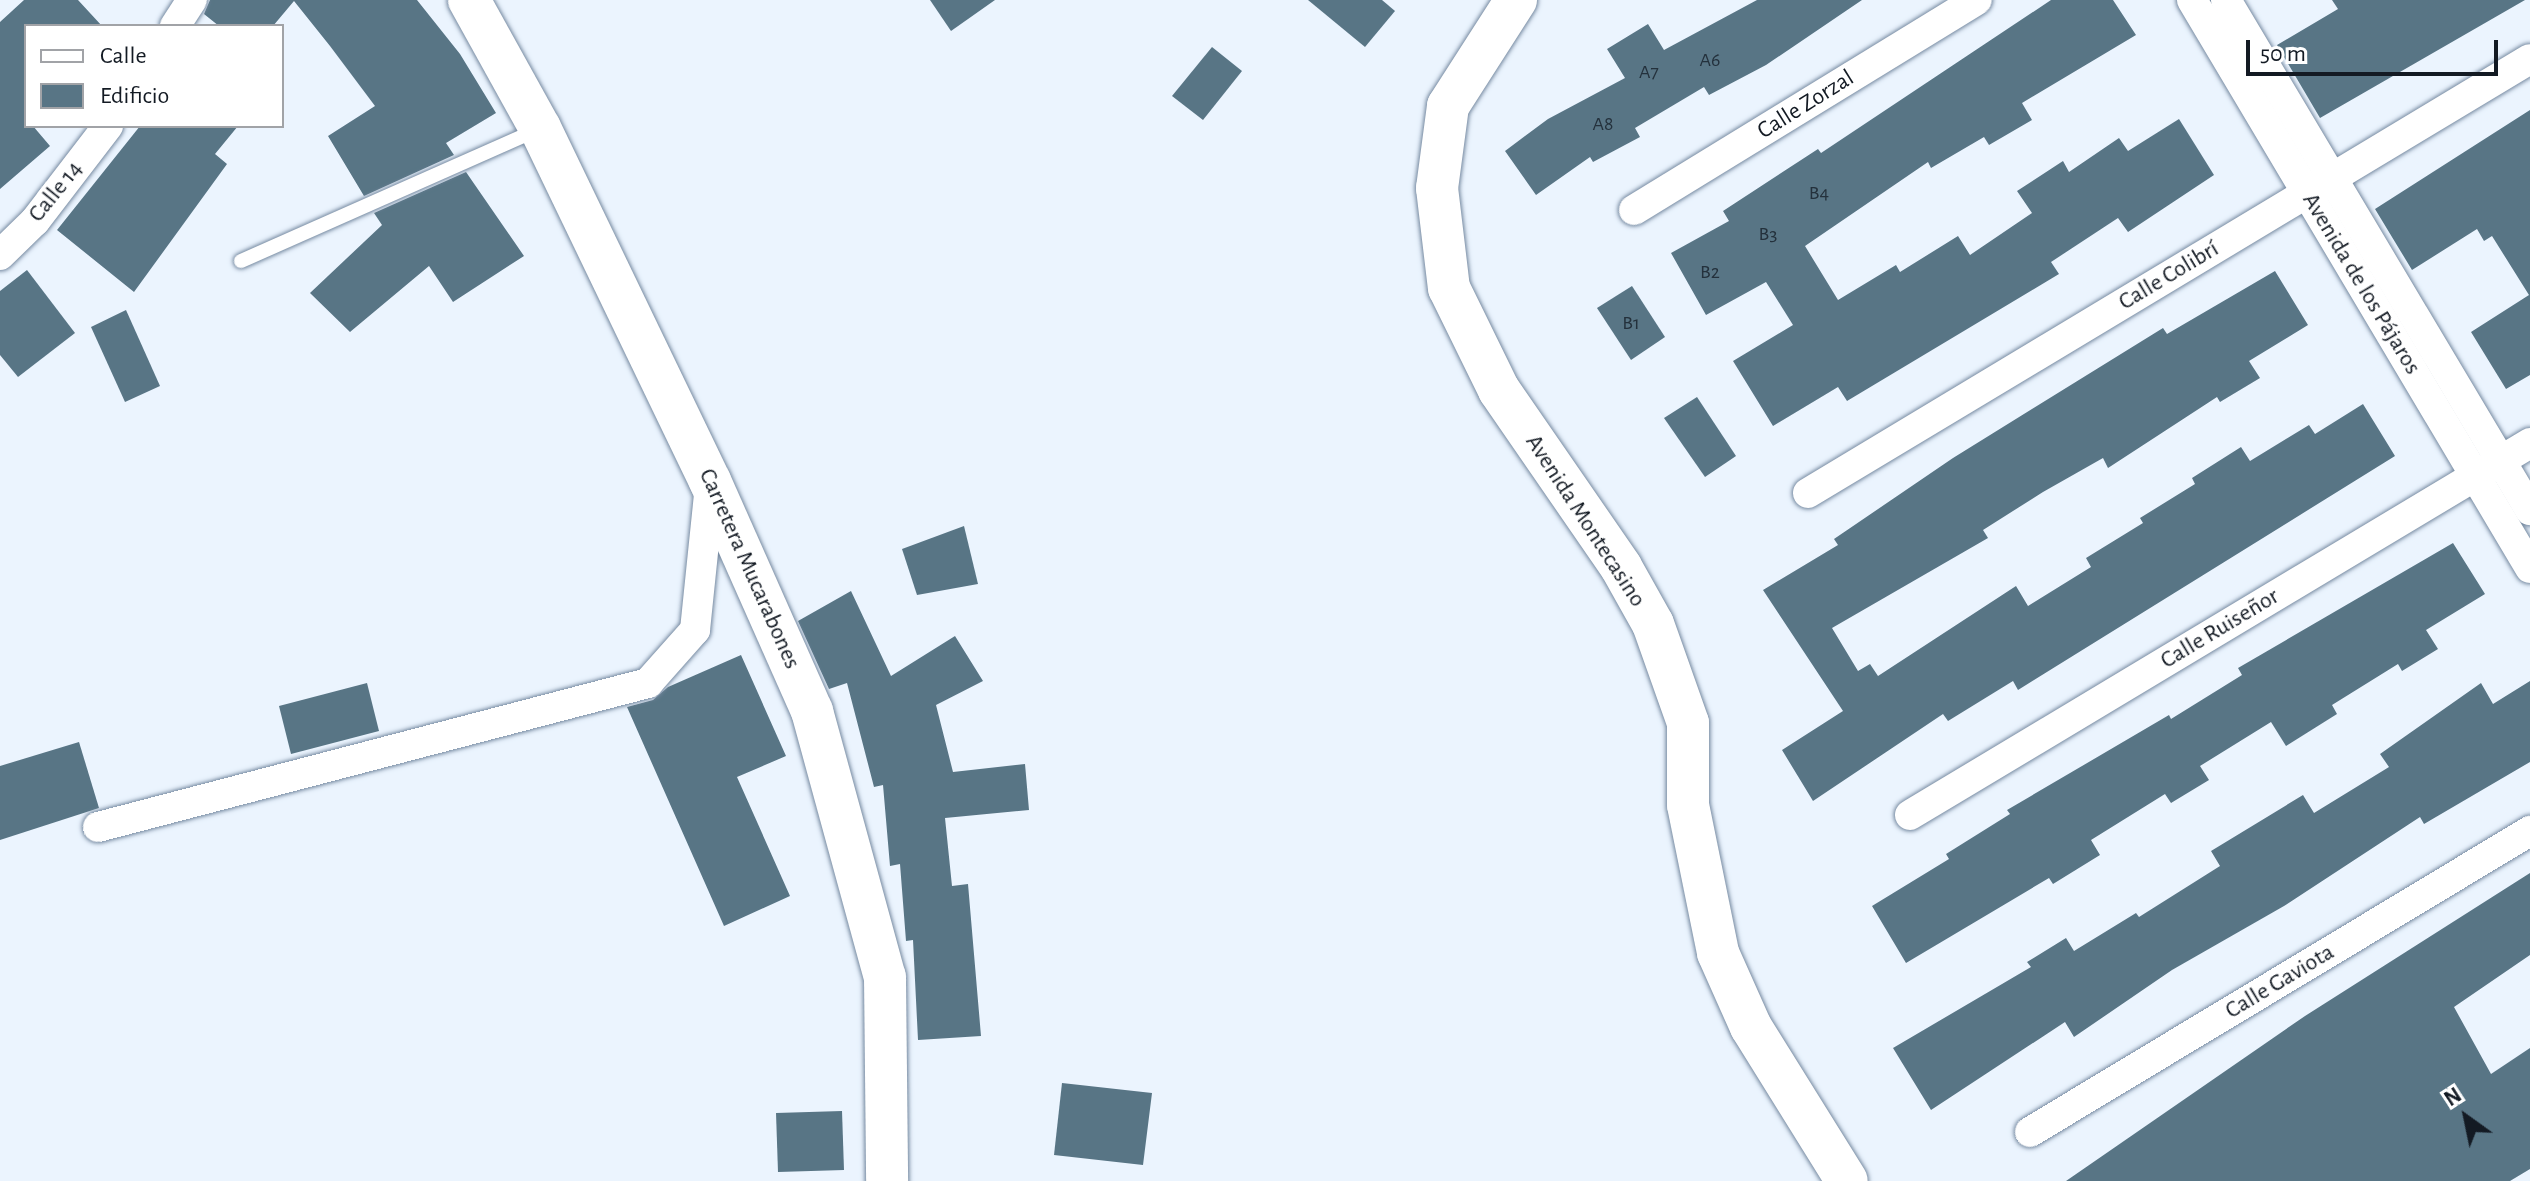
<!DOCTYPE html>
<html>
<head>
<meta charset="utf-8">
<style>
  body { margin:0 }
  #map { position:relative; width:2530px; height:1181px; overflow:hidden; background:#ebf4fe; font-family:"Alegreya Sans",sans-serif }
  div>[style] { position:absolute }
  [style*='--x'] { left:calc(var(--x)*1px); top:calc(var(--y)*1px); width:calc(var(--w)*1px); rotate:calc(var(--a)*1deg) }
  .building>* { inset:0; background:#587585 }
  .roads { filter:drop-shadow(0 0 2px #768aa1) drop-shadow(0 0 2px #768aa1) }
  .lane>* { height:14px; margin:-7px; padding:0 7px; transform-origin:7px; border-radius:7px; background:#fff }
  .street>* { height:30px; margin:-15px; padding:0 15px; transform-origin:15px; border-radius:15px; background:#fff }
  .secondary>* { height:42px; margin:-21px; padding:0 21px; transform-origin:21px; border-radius:21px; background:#fff }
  span { translate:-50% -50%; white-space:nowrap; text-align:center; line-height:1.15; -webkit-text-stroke:7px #fff; paint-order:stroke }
  .number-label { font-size:20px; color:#24313c }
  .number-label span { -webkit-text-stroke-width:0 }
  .street-label { font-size:24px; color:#131a23 }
  .legend { position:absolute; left:24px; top:24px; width:260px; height:104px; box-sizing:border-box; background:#fff; border:2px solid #a1a3a7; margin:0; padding:10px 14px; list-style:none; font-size:24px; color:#131a23 }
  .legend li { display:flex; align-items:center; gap:16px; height:40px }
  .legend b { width:40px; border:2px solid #a1a3a7 }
  .north { position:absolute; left:2426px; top:1077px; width:80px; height:80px; -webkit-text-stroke:6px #fff; paint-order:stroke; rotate:327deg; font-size:22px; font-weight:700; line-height:32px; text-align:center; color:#131a23 }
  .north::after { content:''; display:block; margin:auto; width:28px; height:36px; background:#131a23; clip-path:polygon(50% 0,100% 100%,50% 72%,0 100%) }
  .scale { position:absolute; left:2246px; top:40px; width:252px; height:36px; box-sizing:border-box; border:4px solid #131a23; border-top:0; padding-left:10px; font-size:24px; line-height:28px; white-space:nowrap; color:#131a23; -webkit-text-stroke:6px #fff; paint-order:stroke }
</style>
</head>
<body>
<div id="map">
  <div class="building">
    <i style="clip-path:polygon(24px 0,78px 0,102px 26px,26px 26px,26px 126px,33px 126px,50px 146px,0 189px,0 22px)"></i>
    <i style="clip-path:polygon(210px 0,417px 0,460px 54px,496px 113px,446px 143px,454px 155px,364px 196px,328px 136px,375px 106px,330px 46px,294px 1px,273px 26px,219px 26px,204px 14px)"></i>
    <i style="clip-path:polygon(930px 0,995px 0,951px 31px)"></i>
    <i style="clip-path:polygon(1308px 0,1382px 0,1395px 11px,1365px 47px)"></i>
    <i style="clip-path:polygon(1757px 0,1862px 0,1766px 65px,1709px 95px,1704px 87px,1635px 128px,1640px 137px,1593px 162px,1590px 157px,1536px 195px,1505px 151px,1548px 119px,1625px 78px,1607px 49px,1648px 24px,1664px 50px)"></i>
    <i style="clip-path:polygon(2051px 0,2113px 0,2136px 35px,2022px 103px,2032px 120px,1989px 145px,1984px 137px,1931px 168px,1928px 162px,1805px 246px,1838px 300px,1896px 265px,1900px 272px,1958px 236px,1970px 255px,2032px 213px,2017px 191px,2063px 161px,2069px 172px,2119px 138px,2128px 151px,2179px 119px,2214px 175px,2128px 232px,2118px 218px,2051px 262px,2059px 274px,1847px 401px,1838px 387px,1773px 426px,1733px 361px,1793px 325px,1766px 282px,1706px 315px,1671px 253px,1729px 221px,1723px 211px,1818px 149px,1821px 153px)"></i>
    <i style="clip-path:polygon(2332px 0,2525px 0,2320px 118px,2277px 45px,2338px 9px)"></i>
    <i style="clip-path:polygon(1212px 47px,1242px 71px,1203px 120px,1172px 96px)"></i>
    <i style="clip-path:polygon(2530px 110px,2530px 375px,2506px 389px,2471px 332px,2529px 295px,2492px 236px,2484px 241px,2477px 229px,2412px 270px,2375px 209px)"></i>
    <i style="clip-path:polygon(140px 126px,238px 126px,215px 154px,227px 164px,134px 292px,57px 230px)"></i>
    <i style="clip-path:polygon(466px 172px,524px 256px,453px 302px,429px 266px,350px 332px,310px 293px,382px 225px,374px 213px)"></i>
    <i style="clip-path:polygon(27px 270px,75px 333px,18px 377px,0 355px,0 291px)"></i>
    <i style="clip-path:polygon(2275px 271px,2308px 325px,2249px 361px,2260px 378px,2220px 402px,2217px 397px,2108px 468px,2103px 458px,2043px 492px,1983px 530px,1988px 538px,1832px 628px,1858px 671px,1870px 664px,1878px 676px,2016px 586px,2028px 606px,2091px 567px,2086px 558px,2143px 523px,2140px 518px,2195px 484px,2192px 478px,2241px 447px,2250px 461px,2309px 425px,2315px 434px,2363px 404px,2395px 456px,2018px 690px,2013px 681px,1948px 721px,1943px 714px,1813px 801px,1782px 750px,1843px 711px,1763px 590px,1838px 545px,1834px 539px,1953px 458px,2163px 328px,2167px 334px)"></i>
    <i style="clip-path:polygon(1632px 286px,1665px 337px,1631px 360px,1597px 308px)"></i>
    <i style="clip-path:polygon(126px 310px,160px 386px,125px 402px,91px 327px)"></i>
    <i style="clip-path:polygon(1697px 397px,1736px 456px,1705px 477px,1664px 418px)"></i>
    <i style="clip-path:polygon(964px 526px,978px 584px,917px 595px,902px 549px)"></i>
    <i style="clip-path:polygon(2453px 543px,2485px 594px,2426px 630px,2438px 649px,2402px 671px,2398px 664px,2332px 705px,2337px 714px,2286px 746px,2271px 722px,2200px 766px,2209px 780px,2171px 803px,2165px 794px,2091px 840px,2100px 855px,2053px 884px,2049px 878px,1906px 963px,1872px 906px,1949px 859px,1946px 854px,2010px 814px,2007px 810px,2169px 715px,2171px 719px,2242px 675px,2238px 668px)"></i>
    <i style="clip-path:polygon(851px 591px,891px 676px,955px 636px,983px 681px,936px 705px,953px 772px,1025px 764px,1029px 810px,945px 818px,952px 886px,968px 884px,981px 1036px,918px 1040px,913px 940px,906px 941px,900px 864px,890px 866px,883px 785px,874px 787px,847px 683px,829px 689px,798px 621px)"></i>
    <i style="clip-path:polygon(741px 655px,786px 756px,737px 777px,790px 896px,724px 926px,627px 707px,653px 700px,668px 687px)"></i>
    <i style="clip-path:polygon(2530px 681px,2530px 762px,2424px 824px,2420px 817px,2284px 906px,2172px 970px,2074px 1037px,2065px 1022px,1931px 1110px,1893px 1048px,2031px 967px,2027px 962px,2066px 938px,2074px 951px,2136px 913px,2139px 917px,2220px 866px,2211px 851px,2303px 795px,2314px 813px,2389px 767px,2380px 754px,2481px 683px,2493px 704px)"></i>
    <i style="clip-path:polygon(367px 683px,379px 731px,291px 754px,279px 706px)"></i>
    <i style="clip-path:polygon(79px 742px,99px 808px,0 840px,0 766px)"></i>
    <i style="clip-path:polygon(2530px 873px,2530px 955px,2454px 1007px,2491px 1074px,2530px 1048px,2530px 1169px,2510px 1181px,2066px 1181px,2305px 1016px)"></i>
    <i style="clip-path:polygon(1062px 1083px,1152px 1093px,1143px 1165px,1054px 1155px)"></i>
    <i style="clip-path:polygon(842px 1111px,844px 1170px,778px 1172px,776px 1113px)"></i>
  </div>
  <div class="roads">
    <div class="lane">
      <i style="--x:241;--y:261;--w:323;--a:-23.9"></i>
    </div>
    <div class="street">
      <i style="--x:2192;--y:0;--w:661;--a:59.24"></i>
      <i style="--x:2226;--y:0;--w:594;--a:59.2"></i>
      <i style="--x:175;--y:26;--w:31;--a:-57"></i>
      <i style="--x:1634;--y:210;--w:402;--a:-31.5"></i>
      <i style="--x:0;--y:255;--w:49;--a:-44.2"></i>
      <i style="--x:35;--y:221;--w:120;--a:-52.5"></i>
      <i style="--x:1808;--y:493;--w:842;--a:-31.01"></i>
      <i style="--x:1910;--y:815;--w:723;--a:-30.96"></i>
      <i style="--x:98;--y:827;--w:569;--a:-14.67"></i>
      <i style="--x:648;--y:683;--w:71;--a:-48.4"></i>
      <i style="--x:695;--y:630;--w:147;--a:-84.1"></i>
      <i style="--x:2030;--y:1132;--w:584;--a:-31.05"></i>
    </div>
    <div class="secondary">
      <i style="--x:469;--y:0;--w:146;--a:61"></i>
      <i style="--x:540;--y:128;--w:392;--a:64.3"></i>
      <i style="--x:710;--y:481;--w:252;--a:66.1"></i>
      <i style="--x:812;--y:711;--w:276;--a:74.7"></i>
      <i style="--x:885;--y:977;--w:204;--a:89.4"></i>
      <i style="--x:1516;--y:0;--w:126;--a:122.7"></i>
      <i style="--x:1448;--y:106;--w:83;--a:97.6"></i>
      <i style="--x:1437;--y:188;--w:101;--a:83.2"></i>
      <i style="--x:1449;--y:288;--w:114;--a:63.9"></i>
      <i style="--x:1499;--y:390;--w:215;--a:55.4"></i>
      <i style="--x:1621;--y:567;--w:65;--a:60.7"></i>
      <i style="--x:1653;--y:624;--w:105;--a:70.5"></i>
      <i style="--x:1688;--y:723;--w:82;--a:90"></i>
      <i style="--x:1688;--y:805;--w:151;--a:78.5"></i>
      <i style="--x:1718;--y:953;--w:81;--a:66"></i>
      <i style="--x:1751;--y:1027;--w:181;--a:58.1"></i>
    </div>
  </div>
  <div class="number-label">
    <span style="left:1710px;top:60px">A6</span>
    <span style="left:1649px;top:72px">A7</span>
    <span style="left:1603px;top:124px">A8</span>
    <span style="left:1819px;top:193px">B4</span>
    <span style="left:1768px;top:234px">B3</span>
    <span style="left:1710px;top:272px">B2</span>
    <span style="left:1631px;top:323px">B1</span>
  </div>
  <div class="street-label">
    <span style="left:1806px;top:105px;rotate:-32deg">Calle Zorzal</span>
    <span style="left:56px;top:192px;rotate:-51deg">Calle 14</span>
    <span style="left:2169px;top:276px;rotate:-31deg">Calle Colibrí</span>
    <span style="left:2361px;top:284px;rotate:59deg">Avenida de los Pájaros</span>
    <span style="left:1585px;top:521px;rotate:57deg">Avenida Montecasino</span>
    <span style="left:749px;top:569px;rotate:66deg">Carretera Mucarabones</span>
    <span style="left:2220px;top:629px;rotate:-31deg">Calle Ruiseñor</span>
    <span style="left:2280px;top:982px;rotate:-31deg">Calle Gaviota</span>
  </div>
  <ul class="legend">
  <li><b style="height:10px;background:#fff"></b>Calle</li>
  <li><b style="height:22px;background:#587585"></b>Edificio</li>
  </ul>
  <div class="north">N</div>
  <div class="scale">50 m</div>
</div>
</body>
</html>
